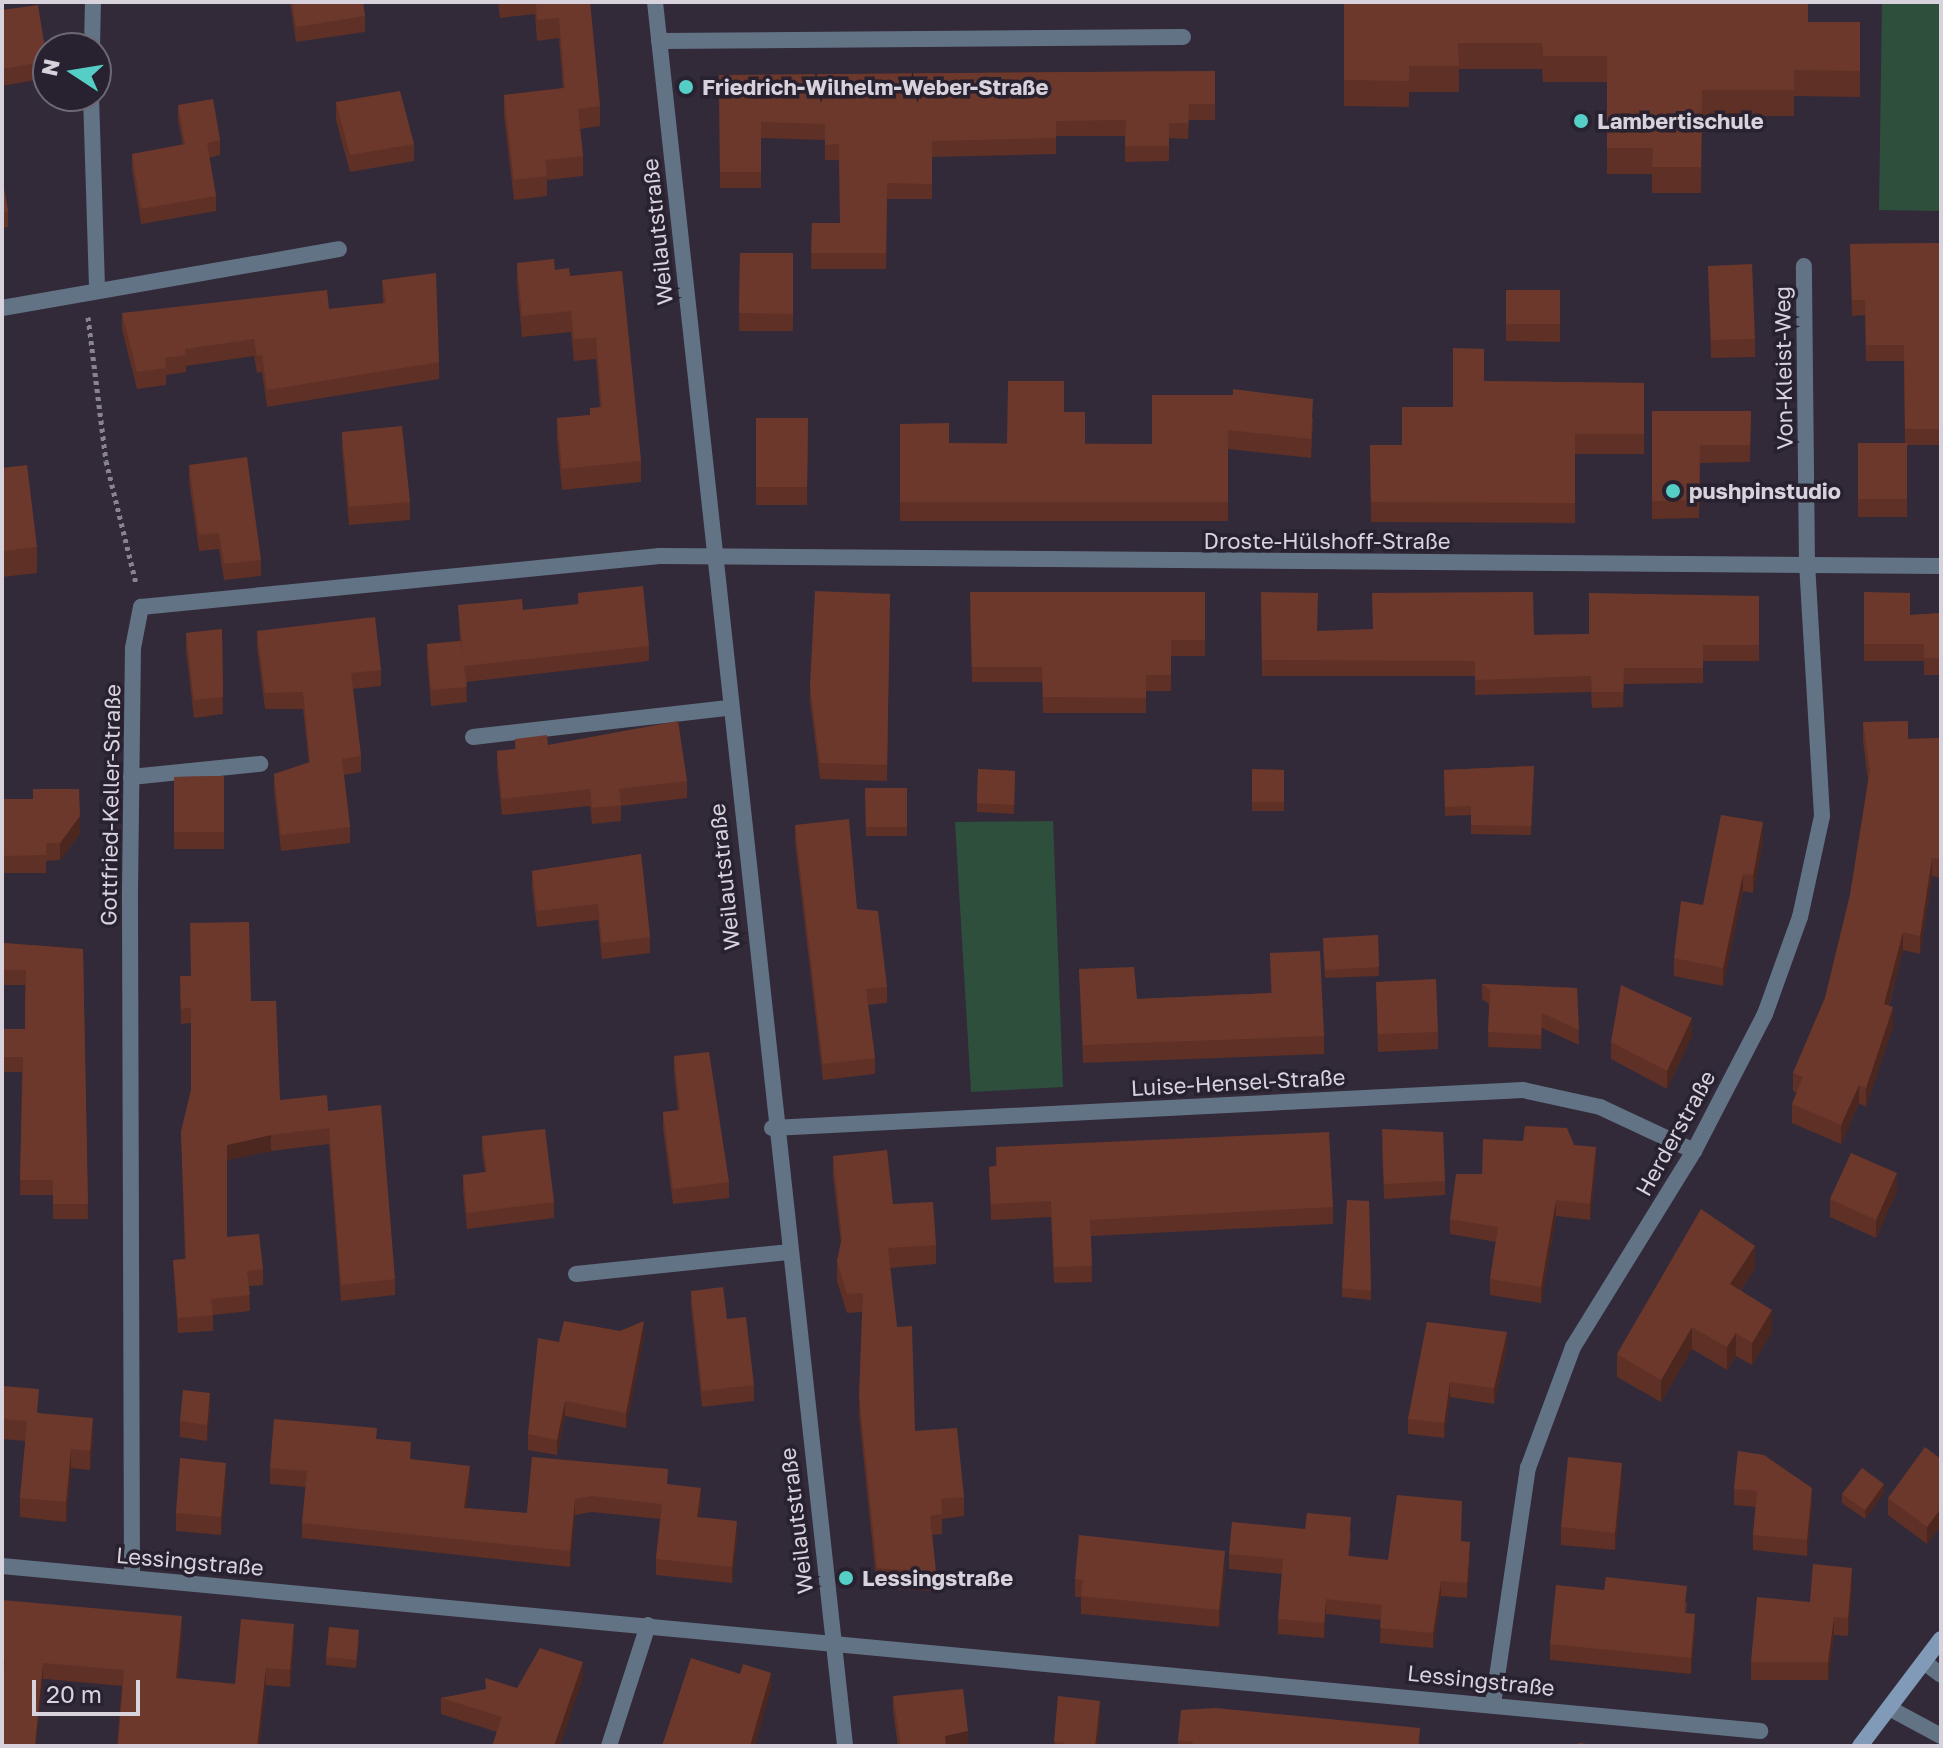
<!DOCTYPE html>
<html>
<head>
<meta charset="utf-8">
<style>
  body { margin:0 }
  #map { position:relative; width:1943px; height:1748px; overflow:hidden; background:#322a39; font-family:"Golos Text",sans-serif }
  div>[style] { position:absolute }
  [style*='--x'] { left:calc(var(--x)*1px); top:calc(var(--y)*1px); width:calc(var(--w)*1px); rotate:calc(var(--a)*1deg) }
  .green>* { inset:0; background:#2d4f3b }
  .path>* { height:5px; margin-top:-2.5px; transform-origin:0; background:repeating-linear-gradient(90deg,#8a8490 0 4px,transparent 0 8px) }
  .service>* { height:16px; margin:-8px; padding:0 8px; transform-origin:8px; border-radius:8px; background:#637386 }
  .minor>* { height:16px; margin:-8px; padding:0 8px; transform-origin:8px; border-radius:8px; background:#637386 }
  .secondary>* { height:16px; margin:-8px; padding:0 8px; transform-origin:8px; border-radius:8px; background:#809ab8 }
  .wall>* { inset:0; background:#5e3026 }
  .shaded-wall>* { inset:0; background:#4c271f }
  .building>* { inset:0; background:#6d382c }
  .dots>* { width:22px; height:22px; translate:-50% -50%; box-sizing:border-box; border:4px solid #28212f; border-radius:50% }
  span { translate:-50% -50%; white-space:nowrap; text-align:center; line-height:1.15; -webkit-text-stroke:7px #28212f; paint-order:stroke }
  .poi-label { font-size:22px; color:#d7d2dc; font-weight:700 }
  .left { translate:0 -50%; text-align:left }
  .street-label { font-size:22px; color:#d7d2dc }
  .frame { position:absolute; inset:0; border:4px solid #d7d2dc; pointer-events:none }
  .north { position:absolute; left:32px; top:32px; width:80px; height:80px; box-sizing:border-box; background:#28212f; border:2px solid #6e6874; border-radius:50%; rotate:282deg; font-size:22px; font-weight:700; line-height:32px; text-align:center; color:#d7d2dc }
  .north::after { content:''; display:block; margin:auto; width:28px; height:36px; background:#55cec5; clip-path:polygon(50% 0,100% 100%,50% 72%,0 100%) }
  .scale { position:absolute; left:32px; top:1680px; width:108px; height:36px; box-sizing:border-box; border:4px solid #d7d2dc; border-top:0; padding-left:10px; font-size:24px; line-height:28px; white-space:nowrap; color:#d7d2dc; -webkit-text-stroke:6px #28212f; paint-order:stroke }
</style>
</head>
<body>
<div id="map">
  <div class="green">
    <i style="clip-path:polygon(1882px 2px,1941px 2px,1941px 211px,1879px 210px)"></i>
    <i style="clip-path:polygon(1053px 821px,1063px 1087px,971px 1092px,955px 822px)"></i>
  </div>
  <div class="path">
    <i style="--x:88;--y:317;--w:145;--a:82.9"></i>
    <i style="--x:106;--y:461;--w:126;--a:76.2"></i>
  </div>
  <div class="service">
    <i style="--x:473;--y:737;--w:257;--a:-6.5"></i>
    <i style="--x:131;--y:777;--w:130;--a:-5.8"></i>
    <i style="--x:576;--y:1274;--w:213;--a:-5.9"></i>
  </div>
  <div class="minor">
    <i style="--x:655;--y:2;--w:1754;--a:83.78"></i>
    <i style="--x:659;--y:41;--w:524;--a:-0.44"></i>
    <i style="--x:92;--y:48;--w:46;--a:-88.8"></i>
    <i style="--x:91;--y:96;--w:194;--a:88.2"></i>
    <i style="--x:2;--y:308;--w:342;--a:-9.9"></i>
    <i style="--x:772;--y:1128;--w:752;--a:-2.9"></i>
    <i style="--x:1523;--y:1090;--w:79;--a:12.4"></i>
    <i style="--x:1600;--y:1107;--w:104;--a:25.1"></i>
    <i style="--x:2;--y:1566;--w:1766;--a:5.36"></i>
    <i style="--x:132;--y:1578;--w:687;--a:-90.17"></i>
    <i style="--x:130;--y:891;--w:243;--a:-89.3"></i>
    <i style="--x:133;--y:648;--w:42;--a:-79"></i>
    <i style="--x:141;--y:607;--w:521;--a:-5.61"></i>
    <i style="--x:660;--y:556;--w:1281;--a:0.45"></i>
    <i style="--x:1924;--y:1662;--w:21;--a:37"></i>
    <i style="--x:1493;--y:1704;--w:239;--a:-81.6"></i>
    <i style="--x:1528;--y:1468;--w:129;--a:-69.6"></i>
    <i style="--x:1573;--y:1347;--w:230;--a:-58.3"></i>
    <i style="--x:1694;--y:1151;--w:154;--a:-62.6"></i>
    <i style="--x:1765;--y:1014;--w:103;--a:-70.2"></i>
    <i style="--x:1800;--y:917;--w:103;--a:-77.7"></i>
    <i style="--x:1822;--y:816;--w:250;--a:-93.4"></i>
    <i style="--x:1807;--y:566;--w:300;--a:-90.6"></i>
    <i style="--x:1889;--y:1708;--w:59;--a:28.3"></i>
    <i style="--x:609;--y:1746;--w:127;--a:-72.1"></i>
  </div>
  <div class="secondary">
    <i style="--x:1860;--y:1746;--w:134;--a:-52.9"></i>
  </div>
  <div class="wall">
    <i style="clip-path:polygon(290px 2px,363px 2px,365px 16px,365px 32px,296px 42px)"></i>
    <i style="clip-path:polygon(498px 2px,590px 2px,600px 106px,600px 126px,580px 129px,583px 156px,583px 176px,547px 180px,547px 196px,514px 200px,504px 115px,504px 95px,563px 88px,559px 38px,537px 41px,535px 14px,500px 18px)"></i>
    <i style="clip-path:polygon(1344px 2px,1808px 22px,1860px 22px,1860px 97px,1794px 96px,1794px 116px,1702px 116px,1701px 193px,1652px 193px,1652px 174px,1607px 174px,1607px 82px,1543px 82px,1542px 69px,1459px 69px,1459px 92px,1409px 92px,1409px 107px,1344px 106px)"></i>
    <i style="clip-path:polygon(2px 10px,47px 61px,47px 78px,2px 86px)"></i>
    <i style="clip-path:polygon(1215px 71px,1215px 120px,1189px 120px,1188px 139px,1169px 138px,1169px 161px,1125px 162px,1125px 136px,1056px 136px,1056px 154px,932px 157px,932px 199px,887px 199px,886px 269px,811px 269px,812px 223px,840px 223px,839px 160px,825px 160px,825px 140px,761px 138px,761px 188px,720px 188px,719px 75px)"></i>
    <i style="clip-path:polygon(336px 102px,414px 144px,414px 161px,350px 172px,336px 120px)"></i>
    <i style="clip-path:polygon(178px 105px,220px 140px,220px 155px,209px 158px,216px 196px,216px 211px,141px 224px,132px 169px,132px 154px,183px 145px,178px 120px)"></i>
    <i style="clip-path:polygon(2px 177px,8px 211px,8px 227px,2px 228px)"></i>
    <i style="clip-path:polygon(1941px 243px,1941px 445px,1907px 445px,1907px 517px,1858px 517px,1858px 443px,1905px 443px,1904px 361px,1866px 361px,1865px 315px,1852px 316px,1850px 244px)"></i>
    <i style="clip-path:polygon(740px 253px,793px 253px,793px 331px,739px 331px)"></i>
    <i style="clip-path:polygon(517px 263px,555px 270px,570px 276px,622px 271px,641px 461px,641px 482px,562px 490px,557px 440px,557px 418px,590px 415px,600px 407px,596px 359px,574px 361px,571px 332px,522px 337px,517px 284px)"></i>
    <i style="clip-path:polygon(1708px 266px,1755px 339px,1755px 357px,1711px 358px)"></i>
    <i style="clip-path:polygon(382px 280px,439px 362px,439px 379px,267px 407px,262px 372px,257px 373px,254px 356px,186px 366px,186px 372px,166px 375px,166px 385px,137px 389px,122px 330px,122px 313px,329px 309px,383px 303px)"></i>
    <i style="clip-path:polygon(1506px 290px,1560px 290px,1560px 342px,1506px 341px)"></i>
    <i style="clip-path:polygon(1484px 381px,1644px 383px,1644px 454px,1575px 454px,1575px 523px,1371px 522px,1370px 445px,1402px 445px,1453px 407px)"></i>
    <i style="clip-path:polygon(1152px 395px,1313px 418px,1311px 458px,1228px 449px,1228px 521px,900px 521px,900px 424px,949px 443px,1152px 444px)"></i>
    <i style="clip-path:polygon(1652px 411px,1751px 411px,1750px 462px,1700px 463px,1699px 518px,1652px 519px)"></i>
    <i style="clip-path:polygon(756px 418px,808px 418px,807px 505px,756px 505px)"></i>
    <i style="clip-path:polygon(342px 432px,410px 502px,410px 520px,349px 525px,342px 449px)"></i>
    <i style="clip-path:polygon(189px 465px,261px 560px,261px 576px,224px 580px,219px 549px,199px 551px,189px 481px)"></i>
    <i style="clip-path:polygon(2px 468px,37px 547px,37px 573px,2px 577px)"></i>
    <i style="clip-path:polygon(1205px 592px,1205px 656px,1171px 656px,1171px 691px,1146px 691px,1146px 713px,1043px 713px,1042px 682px,972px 682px,970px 608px)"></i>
    <i style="clip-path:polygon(1261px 592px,1318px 631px,1534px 635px,1589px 634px,1759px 596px,1759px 661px,1703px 661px,1703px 683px,1624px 684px,1623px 707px,1592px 708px,1591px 692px,1475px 695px,1475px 676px,1262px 676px)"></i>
    <i style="clip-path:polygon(1864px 592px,1910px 615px,1941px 613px,1941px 675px,1924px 675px,1924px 661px,1864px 661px)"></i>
    <i style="clip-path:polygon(578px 593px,649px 646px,649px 661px,466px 682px,467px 702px,431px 706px,427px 660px,427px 644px,460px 641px,458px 605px,523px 610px,578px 605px)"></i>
    <i style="clip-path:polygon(890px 594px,887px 781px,820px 779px,810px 701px,810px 685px)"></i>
    <i style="clip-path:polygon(222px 629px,223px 714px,194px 718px,186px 650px,186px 633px)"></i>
    <i style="clip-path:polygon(257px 631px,381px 670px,381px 686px,353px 689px,361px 756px,361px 772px,344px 775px,350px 827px,350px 843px,281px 851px,274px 790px,274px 774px,309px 763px,303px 709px,265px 709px,257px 647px)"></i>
    <i style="clip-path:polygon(1863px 722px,1908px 739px,1941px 738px,1941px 878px,1932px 876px,1920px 954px,1903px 950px,1889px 1006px,1893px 1026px,1866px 1107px,1859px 1103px,1841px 1144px,1792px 1123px,1792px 1104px,1797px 1093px,1793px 1091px,1793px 1073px,1825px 998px,1850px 895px,1868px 780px,1863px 741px)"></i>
    <i style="clip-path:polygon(515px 739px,548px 745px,687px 781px,687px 798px,621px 806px,621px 821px,592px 824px,590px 806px,502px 815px,497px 768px,497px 751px,515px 749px)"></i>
    <i style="clip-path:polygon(1534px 766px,1531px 835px,1471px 834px,1471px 815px,1445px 816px,1444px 770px)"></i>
    <i style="clip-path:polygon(978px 769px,1015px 771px,1014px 814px,977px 812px)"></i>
    <i style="clip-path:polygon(1252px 769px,1284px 770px,1284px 811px,1252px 811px)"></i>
    <i style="clip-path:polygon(224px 776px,224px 849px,174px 849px,174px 777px)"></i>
    <i style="clip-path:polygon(865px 788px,907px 788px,907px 836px,866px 836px)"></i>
    <i style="clip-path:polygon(2px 799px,80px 834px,60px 860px,46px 861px,46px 873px,2px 873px)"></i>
    <i style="clip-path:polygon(795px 825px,857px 909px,887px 987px,887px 1003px,868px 1005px,875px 1058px,875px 1074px,823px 1080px,795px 841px)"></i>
    <i style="clip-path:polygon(1763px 840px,1753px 893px,1743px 891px,1723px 986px,1674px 976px,1674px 958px,1703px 905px)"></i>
    <i style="clip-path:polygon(641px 854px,650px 937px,650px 953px,602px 959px,598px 920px,537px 927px,532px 888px,532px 871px)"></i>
    <i style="clip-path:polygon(2px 925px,3px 943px,83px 949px,88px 1219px,53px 1219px,53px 1195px,20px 1195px,22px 1072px,2px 1072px,2px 1029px,25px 1029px,25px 985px,2px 985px)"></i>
    <i style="clip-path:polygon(1378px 935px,1379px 976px,1325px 978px,1323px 947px)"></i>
    <i style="clip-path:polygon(1270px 953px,1324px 1036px,1324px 1054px,1083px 1063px,1079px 969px,1137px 999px,1271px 993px)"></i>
    <i style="clip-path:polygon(1376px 982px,1438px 1032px,1438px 1049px,1378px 1052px)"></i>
    <i style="clip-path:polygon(1482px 984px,1577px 988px,1579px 1045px,1542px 1028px,1541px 1049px,1488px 1047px,1489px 1004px,1482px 999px)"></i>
    <i style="clip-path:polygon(180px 992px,251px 1001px,280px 1100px,328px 1111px,395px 1279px,395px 1295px,341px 1301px,329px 1144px,271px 1151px,227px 1160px,227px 1237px,263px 1269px,263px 1285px,249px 1286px,250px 1311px,213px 1315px,213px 1331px,178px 1333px,173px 1260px,185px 1259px,181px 1132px,191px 1090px,191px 1023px,181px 1024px)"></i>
    <i style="clip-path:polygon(1692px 1036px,1667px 1089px,1611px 1059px,1611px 1042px)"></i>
    <i style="clip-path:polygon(674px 1056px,729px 1182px,729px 1198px,673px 1204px,663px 1128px,663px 1112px,678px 1111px,674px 1072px)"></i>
    <i style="clip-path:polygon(482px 1136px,554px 1202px,554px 1218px,467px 1229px,463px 1191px,463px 1175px,485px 1172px,482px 1152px)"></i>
    <i style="clip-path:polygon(1382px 1144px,1445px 1181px,1445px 1195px,1384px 1199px)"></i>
    <i style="clip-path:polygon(1574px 1145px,1596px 1163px,1590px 1220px,1556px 1216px,1541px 1303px,1490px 1295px,1490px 1279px,1496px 1242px,1450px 1234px,1450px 1219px,1482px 1174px)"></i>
    <i style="clip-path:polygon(996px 1147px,1333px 1207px,1333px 1224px,1091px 1236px,1092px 1282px,1054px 1283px,1051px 1217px,991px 1220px,989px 1167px,996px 1166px)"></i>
    <i style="clip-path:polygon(833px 1156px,893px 1204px,936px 1245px,936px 1264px,890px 1268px,897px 1327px,915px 1431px,964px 1497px,964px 1516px,942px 1519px,942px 1534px,932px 1535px,936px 1572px,936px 1591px,877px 1588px,859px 1414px,862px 1312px,847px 1313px,837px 1281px,837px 1261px,841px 1243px,833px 1176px)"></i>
    <i style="clip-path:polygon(1897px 1191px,1876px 1238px,1830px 1217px,1830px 1199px)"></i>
    <i style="clip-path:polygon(1369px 1201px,1371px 1300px,1342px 1297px,1342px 1288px)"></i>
    <i style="clip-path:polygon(1755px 1268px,1741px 1290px,1772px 1332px,1752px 1365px,1736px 1356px,1727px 1370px,1692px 1349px,1661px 1402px,1617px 1377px,1617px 1354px)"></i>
    <i style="clip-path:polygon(691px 1291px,727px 1319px,754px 1385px,754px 1401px,702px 1407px,691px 1306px)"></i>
    <i style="clip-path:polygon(1427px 1322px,1507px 1347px,1494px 1404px,1450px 1397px,1444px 1438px,1408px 1434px,1408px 1419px)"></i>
    <i style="clip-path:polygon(644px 1337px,626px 1428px,565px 1416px,557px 1455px,528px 1450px,528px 1434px,559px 1342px)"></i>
    <i style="clip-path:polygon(2px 1386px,39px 1413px,93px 1437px,90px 1470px,71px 1468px,66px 1522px,20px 1517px,20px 1498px,26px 1441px,2px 1439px)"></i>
    <i style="clip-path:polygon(210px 1409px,207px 1441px,180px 1437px,180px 1421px)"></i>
    <i style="clip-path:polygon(377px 1439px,411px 1459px,470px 1482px,466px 1508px,527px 1513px,532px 1457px,668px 1484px,701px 1504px,699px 1517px,737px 1537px,732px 1583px,656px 1575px,656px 1559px,660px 1519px,592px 1512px,575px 1515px,570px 1567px,302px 1538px,302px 1523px,306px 1487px,270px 1484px,270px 1468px)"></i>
    <i style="clip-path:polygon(1738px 1451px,1812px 1503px,1807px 1556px,1753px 1550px,1753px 1535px,1756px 1507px,1734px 1505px,1734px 1489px)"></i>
    <i style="clip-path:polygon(1941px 1459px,1941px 1525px,1927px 1544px,1888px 1515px,1888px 1498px)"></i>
    <i style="clip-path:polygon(226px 1481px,221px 1535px,176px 1531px,176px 1513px)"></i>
    <i style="clip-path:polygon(1622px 1481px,1615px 1550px,1561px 1545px,1561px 1527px)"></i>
    <i style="clip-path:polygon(1884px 1493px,1865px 1519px,1842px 1503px,1842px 1494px)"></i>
    <i style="clip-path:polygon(1305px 1529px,1351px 1532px,1349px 1556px,1388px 1560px,1461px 1541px,1470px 1557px,1467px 1598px,1441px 1596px,1433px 1648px,1380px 1643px,1381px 1620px,1326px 1614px,1324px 1638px,1278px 1634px,1278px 1619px,1282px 1574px,1229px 1569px,1229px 1554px)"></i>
    <i style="clip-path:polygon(1225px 1569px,1219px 1627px,1081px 1614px,1081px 1597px,1075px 1597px,1075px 1579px)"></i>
    <i style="clip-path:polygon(1852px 1586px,1848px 1636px,1834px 1635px,1828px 1680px,1751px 1680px,1751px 1662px,1810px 1602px)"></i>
    <i style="clip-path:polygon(2px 1600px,182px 1633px,178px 1679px,235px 1684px,294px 1641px,290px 1687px,266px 1685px,259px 1746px,117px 1746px,122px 1686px,2px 1675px)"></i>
    <i style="clip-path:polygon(1687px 1602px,1686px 1614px,1695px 1630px,1691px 1674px,1550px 1660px,1550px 1644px)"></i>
    <i style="clip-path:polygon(359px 1639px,356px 1668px,326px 1665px,326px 1657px)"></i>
    <i style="clip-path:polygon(583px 1678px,497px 1732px,441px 1714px,441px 1698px,517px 1688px)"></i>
    <i style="clip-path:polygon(893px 1696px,968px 1746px,898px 1746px,893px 1712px)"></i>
    <i style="clip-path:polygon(1058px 1696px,1100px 1718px,1097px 1746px,1054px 1746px)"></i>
    <i style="clip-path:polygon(1420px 1728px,1419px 1746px,1178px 1746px,1178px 1740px)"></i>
  </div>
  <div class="shaded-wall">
    <i style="clip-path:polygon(80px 816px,80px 834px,60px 860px,60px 843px)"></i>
    <i style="clip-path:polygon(1763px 822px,1763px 840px,1753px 893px,1753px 875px)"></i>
    <i style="clip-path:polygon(1932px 858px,1932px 876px,1920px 954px,1920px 936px)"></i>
    <i style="clip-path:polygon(1743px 874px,1743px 891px,1723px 986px,1723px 968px)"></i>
    <i style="clip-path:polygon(1903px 932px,1903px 950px,1884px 1023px,1884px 1004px)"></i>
    <i style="clip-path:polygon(1893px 1007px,1893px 1026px,1866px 1107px,1866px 1088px)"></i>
    <i style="clip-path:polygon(1692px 1018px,1692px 1036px,1667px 1089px,1667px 1071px)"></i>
    <i style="clip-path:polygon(1859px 1085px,1859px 1103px,1841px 1144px,1841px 1125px)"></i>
    <i style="clip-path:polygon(271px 1135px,271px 1151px,227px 1160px,227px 1145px)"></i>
    <i style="clip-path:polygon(1596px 1147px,1596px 1163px,1590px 1220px,1590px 1204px)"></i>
    <i style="clip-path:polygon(1897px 1173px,1897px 1191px,1876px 1238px,1876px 1220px)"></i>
    <i style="clip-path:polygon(1556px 1200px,1556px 1216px,1541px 1303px,1541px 1287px)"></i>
    <i style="clip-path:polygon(1755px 1246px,1755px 1268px,1730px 1306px,1730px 1284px)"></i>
    <i style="clip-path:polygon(1772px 1310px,1772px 1332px,1752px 1365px,1752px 1343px)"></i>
    <i style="clip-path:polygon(644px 1321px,644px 1337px,626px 1428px,626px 1413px)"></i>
    <i style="clip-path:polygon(1692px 1327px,1692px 1349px,1661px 1402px,1661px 1380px)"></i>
    <i style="clip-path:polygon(1507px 1332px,1507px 1347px,1494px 1404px,1494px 1388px)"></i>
    <i style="clip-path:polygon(1736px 1333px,1736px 1356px,1727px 1370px,1727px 1347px)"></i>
    <i style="clip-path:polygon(1450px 1382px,1450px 1397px,1444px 1438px,1444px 1423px)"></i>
    <i style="clip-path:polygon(210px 1393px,210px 1409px,207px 1441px,207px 1425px)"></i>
    <i style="clip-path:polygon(565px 1401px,565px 1416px,557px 1455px,557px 1440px)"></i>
    <i style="clip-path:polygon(93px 1418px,93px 1437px,90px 1470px,90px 1451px)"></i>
    <i style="clip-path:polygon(71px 1449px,71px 1468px,66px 1522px,66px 1502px)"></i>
    <i style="clip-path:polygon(226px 1463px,226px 1481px,221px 1535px,221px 1517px)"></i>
    <i style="clip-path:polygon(1622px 1463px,1622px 1481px,1615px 1550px,1615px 1533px)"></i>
    <i style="clip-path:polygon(470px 1466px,470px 1482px,464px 1524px,464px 1508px)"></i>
    <i style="clip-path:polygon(1884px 1484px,1884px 1493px,1865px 1519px,1865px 1510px)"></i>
    <i style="clip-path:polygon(701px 1488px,701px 1504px,697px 1533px,697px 1517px)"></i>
    <i style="clip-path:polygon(1812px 1488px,1812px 1503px,1807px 1556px,1807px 1540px)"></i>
    <i style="clip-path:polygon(575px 1499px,575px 1515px,570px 1567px,570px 1551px)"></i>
    <i style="clip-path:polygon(1941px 1508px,1941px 1525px,1927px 1544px,1927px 1527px)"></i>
    <i style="clip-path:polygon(737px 1521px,737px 1537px,732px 1583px,732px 1567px)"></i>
    <i style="clip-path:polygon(1470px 1542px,1470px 1557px,1467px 1598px,1467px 1583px)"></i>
    <i style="clip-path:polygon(1225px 1551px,1225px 1569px,1219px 1627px,1219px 1610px)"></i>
    <i style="clip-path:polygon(1852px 1568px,1852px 1586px,1848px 1636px,1848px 1618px)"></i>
    <i style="clip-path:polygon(1441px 1581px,1441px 1596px,1433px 1648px,1433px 1633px)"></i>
    <i style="clip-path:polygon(1326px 1599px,1326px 1614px,1324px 1638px,1324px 1623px)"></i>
    <i style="clip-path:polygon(1695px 1614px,1695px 1630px,1691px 1674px,1691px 1658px)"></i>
    <i style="clip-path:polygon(182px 1616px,182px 1633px,176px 1695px,176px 1678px)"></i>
    <i style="clip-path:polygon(1834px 1617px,1834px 1635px,1828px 1680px,1828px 1662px)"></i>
    <i style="clip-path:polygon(294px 1624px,294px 1641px,290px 1687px,290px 1670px)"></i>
    <i style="clip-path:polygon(583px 1662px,583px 1678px,560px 1746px,554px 1746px)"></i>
    <i style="clip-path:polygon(43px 1663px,43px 1679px,36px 1746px,35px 1746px)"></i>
    <i style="clip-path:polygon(266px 1668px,266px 1685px,259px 1746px,257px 1746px)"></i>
    <i style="clip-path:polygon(771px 1673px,771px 1689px,755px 1746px,750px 1746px)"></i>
    <i style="clip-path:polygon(1100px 1701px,1100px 1718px,1097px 1746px,1095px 1746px)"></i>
    <i style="clip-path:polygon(968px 1731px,968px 1746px,945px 1746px,945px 1736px)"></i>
  </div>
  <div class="building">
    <i style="clip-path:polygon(292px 2px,363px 2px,365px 16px,296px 27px)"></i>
    <i style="clip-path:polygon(536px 2px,590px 2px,600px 106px,578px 109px,583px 156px,545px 160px,547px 176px,514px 180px,504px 95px,565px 88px,559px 18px,537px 20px)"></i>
    <i style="clip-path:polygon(1344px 2px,1808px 2px,1808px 22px,1860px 22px,1860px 71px,1794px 70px,1794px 90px,1702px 90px,1701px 167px,1652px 167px,1653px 148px,1607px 148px,1607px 56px,1543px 56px,1542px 43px,1458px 43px,1459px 66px,1409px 66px,1409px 81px,1344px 80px)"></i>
    <i style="clip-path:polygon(38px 5px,47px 61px,2px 69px,2px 10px)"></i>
    <i style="clip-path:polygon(1215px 71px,1215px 104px,1189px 104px,1188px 123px,1169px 123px,1169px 146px,1125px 146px,1126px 120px,1056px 121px,1056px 138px,932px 141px,932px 184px,887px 183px,886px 253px,811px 253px,812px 223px,840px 223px,839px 144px,825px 145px,825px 124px,761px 122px,761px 172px,720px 172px,719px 75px)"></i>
    <i style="clip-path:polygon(400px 91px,414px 144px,350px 155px,336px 102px)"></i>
    <i style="clip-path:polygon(213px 99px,220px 140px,207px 143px,216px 196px,141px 209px,132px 154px,185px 144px,178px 105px)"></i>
    <i style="clip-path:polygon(2px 177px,8px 211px,2px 212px)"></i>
    <i style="clip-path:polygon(1941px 243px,1941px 429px,1905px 429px,1904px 345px,1866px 345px,1865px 300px,1852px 300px,1850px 244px)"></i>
    <i style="clip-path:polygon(740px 253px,793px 253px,793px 314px,739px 313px)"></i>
    <i style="clip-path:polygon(554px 259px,555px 270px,569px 268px,570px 276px,622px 271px,641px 461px,562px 469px,557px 418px,590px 415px,590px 408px,602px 407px,596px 338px,574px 339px,571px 311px,522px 316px,517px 263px)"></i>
    <i style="clip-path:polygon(1752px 264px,1755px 339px,1711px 340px,1708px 266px)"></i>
    <i style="clip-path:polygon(436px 273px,439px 362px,267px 390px,262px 355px,257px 356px,254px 339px,185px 349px,186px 355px,165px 358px,166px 368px,137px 372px,122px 313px,327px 290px,329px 309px,386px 303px,382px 280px)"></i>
    <i style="clip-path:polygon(1506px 290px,1560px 290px,1560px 324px,1506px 324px)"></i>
    <i style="clip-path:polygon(1453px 348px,1484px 349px,1484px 381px,1644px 383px,1644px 434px,1575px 434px,1575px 503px,1371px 502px,1370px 445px,1402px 445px,1402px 407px,1453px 407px)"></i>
    <i style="clip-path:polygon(1008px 381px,1064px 381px,1064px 412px,1085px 412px,1085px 444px,1152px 444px,1152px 395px,1233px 395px,1233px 389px,1313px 399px,1311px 439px,1228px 430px,1228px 502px,900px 502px,900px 424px,949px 423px,949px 443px,1007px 444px)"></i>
    <i style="clip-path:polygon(1652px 411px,1751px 411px,1750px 445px,1700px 445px,1699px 500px,1652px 501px)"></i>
    <i style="clip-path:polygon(756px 418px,808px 418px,807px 487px,756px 487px)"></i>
    <i style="clip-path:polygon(402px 426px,410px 502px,349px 507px,342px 432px)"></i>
    <i style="clip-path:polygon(1858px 443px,1907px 443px,1907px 499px,1858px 499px)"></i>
    <i style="clip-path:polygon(247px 457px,261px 560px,224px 564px,219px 533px,199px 535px,189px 465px)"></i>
    <i style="clip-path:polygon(27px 465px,37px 547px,2px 551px,2px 468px)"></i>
    <i style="clip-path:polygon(643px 586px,649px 646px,464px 666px,467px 687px,431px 690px,427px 644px,461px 641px,464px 664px,458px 605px,522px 599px,523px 610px,579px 604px,578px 593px)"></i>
    <i style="clip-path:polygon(815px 591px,890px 594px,887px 765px,820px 763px,810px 685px)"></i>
    <i style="clip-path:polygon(970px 592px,1205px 592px,1205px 640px,1171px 640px,1171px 675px,1146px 675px,1146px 698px,1043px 697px,1042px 667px,972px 667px)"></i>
    <i style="clip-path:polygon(1261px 592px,1318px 593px,1317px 631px,1373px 629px,1372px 593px,1533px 592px,1534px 635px,1589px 634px,1589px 593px,1759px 596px,1759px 645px,1703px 645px,1703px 668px,1624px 668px,1623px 692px,1592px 692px,1591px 676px,1475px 680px,1475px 661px,1262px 660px)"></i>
    <i style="clip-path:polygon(1864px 592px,1910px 593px,1910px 615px,1941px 613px,1941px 658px,1924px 658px,1924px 644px,1864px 644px)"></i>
    <i style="clip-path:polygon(375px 617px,381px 670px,351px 673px,361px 756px,342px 759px,350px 827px,281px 835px,274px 774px,310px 762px,303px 692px,265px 693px,257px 631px)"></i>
    <i style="clip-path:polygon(222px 629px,223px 697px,194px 700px,186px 633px)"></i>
    <i style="clip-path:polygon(678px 721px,687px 781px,619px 789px,621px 805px,592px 808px,590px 789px,502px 799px,497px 751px,516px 749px,515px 739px,547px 735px,548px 745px)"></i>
    <i style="clip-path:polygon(1908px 721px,1908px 739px,1941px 738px,1941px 859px,1932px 858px,1920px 936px,1903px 932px,1884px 1004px,1893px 1007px,1866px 1088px,1859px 1085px,1841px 1125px,1792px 1104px,1803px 1077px,1793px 1073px,1825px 998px,1850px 895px,1870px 771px,1863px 722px)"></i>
    <i style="clip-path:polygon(1534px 766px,1531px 826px,1471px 825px,1471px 806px,1445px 807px,1444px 770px)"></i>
    <i style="clip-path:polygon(978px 769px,1015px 771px,1014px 805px,977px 803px)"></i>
    <i style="clip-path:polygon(1252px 769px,1284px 770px,1284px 802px,1252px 802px)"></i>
    <i style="clip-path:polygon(224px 776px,224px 832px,174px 832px,174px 777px)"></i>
    <i style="clip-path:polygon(865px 788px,907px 788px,907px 827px,866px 827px)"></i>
    <i style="clip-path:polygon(33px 789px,79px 789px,80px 816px,60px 843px,46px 843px,46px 855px,2px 856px,2px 799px,33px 799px)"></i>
    <i style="clip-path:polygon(1721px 815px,1763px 822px,1753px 875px,1743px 874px,1723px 968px,1674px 958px,1681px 901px,1703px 905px)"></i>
    <i style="clip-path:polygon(849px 819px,857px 909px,878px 911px,887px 987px,866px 989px,875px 1058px,823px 1064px,795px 825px)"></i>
    <i style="clip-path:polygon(641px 854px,650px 937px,602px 943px,598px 904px,537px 911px,532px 871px)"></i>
    <i style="clip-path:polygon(249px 922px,251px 1001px,276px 1001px,280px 1100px,327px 1095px,328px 1111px,381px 1105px,395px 1279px,341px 1285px,329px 1128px,271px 1135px,227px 1145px,227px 1237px,259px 1234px,263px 1269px,247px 1271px,250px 1295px,211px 1299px,213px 1315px,178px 1318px,173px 1260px,186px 1259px,181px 1132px,191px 1090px,191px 1008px,181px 1009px,180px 976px,191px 976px,190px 923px)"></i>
    <i style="clip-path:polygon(2px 925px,3px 925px,3px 943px,83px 949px,88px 1204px,53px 1204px,53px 1180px,20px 1180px,23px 1057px,2px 1057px,2px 1029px,25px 1029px,26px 970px,2px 970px)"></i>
    <i style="clip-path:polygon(1378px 935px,1379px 967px,1325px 970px,1323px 938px)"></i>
    <i style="clip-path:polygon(1320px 951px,1324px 1036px,1083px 1045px,1079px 969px,1134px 967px,1137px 999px,1272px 993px,1270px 953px)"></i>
    <i style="clip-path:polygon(1436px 979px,1438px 1032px,1378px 1034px,1376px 982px)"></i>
    <i style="clip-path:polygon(1482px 984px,1577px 988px,1579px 1030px,1542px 1013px,1541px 1035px,1488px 1032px,1490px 990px)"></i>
    <i style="clip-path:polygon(1621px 985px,1692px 1018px,1667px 1071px,1611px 1042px)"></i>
    <i style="clip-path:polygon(709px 1052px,729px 1182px,673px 1189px,663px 1112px,680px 1110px,674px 1056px)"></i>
    <i style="clip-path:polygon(1525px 1126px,1567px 1128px,1574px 1145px,1596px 1147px,1590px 1204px,1556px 1200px,1541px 1287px,1490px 1279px,1498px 1227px,1450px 1219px,1456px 1174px,1482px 1174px,1483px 1139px,1523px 1141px)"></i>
    <i style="clip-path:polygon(545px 1129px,554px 1202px,467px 1213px,463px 1175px,487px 1172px,482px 1136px)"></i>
    <i style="clip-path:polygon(1382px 1129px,1443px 1132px,1445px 1181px,1384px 1184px)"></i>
    <i style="clip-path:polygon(1329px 1132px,1333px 1207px,1090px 1220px,1092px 1266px,1054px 1267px,1051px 1201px,991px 1204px,989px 1167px,997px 1166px,996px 1147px)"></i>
    <i style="clip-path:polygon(887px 1150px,893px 1204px,933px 1202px,936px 1245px,888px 1248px,897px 1327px,912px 1326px,915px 1431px,957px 1428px,964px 1497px,941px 1499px,942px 1514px,930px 1516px,936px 1572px,877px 1568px,859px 1395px,863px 1293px,847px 1294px,837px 1261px,842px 1237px,833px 1156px)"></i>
    <i style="clip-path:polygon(1851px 1153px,1897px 1173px,1876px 1220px,1830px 1199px)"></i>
    <i style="clip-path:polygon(1347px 1200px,1369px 1201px,1371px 1291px,1342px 1288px)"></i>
    <i style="clip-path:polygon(1701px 1209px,1755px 1246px,1730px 1284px,1772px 1310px,1752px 1343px,1736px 1333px,1727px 1347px,1692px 1327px,1661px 1380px,1617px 1354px)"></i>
    <i style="clip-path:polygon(723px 1287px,727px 1319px,746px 1317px,754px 1385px,702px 1391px,691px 1291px)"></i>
    <i style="clip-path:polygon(564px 1321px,620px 1331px,644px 1321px,626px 1413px,565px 1401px,557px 1440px,528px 1434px,538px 1338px,559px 1342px)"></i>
    <i style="clip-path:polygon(1427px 1322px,1507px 1332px,1494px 1388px,1450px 1382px,1444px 1423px,1408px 1419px)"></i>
    <i style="clip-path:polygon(2px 1386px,39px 1389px,37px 1413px,93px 1418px,90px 1451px,71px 1449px,66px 1502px,20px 1498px,27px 1421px,2px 1419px)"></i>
    <i style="clip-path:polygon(183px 1390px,210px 1393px,207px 1425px,180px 1421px)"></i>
    <i style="clip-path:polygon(274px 1419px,377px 1428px,376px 1439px,411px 1442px,410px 1459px,470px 1466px,464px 1508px,527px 1513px,532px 1457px,668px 1469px,667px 1484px,701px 1488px,697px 1517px,737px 1521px,732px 1567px,656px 1559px,662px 1504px,592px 1496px,575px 1499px,570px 1551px,302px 1523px,307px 1471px,270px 1468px)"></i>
    <i style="clip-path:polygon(1925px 1447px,1941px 1459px,1941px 1508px,1927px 1527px,1888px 1498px)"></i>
    <i style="clip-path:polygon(1738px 1451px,1764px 1455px,1812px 1488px,1807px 1540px,1753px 1535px,1757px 1491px,1734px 1489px)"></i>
    <i style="clip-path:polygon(1568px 1457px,1622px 1463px,1615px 1533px,1561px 1527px)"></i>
    <i style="clip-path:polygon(180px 1458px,226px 1463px,221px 1517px,176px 1513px)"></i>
    <i style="clip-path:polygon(1862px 1468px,1884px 1484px,1865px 1510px,1842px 1494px)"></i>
    <i style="clip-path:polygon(1397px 1495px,1462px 1501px,1461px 1541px,1470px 1542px,1467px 1583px,1441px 1581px,1433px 1633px,1380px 1628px,1382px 1605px,1326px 1599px,1324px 1623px,1278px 1619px,1283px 1559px,1229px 1554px,1232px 1522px,1305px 1529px,1307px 1513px,1351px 1517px,1348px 1556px,1388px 1560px)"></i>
    <i style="clip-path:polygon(1079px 1535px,1225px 1551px,1219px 1610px,1081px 1596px,1083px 1580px,1075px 1579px)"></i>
    <i style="clip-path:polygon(1813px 1564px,1852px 1568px,1848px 1618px,1834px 1617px,1828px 1662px,1751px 1662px,1757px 1597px,1810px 1602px)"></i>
    <i style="clip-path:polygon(1606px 1577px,1687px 1586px,1684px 1613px,1695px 1614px,1691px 1658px,1550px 1644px,1556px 1585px,1604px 1590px)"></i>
    <i style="clip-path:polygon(2px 1600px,182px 1616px,176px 1678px,235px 1684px,241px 1619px,294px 1624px,290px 1670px,266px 1668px,257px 1746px,186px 1746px,171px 1745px,171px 1746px,118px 1746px,124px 1670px,43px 1663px,35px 1746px,2px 1746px,2px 1691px,5px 1660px,2px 1659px)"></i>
    <i style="clip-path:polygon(329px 1627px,359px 1630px,356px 1660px,326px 1657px)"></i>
    <i style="clip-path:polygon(540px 1648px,583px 1662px,554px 1746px,492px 1746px,502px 1717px,441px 1698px,486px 1689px,485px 1678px,517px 1688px)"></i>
    <i style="clip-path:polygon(691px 1658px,740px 1674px,743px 1664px,771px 1673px,750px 1746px,662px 1746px)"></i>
    <i style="clip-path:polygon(963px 1689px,968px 1731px,945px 1736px,946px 1746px,901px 1746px,893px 1696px)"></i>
    <i style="clip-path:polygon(1058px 1696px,1100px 1701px,1095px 1746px,1065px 1746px,1065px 1743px,1054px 1742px)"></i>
    <i style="clip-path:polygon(1215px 1708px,1420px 1728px,1418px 1746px,1192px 1746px,1193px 1742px,1178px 1740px,1181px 1710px)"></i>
    <i style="clip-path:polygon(1578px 1743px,1608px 1746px,1578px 1746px)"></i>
  </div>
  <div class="dots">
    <i style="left:686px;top:87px;background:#55cec5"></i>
    <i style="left:1581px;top:121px;background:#55cec5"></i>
    <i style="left:1673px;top:491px;background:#55cec5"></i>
    <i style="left:846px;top:1578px;background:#55cec5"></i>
  </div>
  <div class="poi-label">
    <span class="left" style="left:702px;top:87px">Friedrich-Wilhelm-Weber-Straße</span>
    <span class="left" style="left:1597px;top:121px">Lambertischule</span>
    <span class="left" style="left:1689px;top:491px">pushpinstudio</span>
    <span class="left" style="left:862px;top:1578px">Lessingstraße</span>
  </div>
  <div class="street-label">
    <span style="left:657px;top:232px;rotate:-96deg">Weilautstraße</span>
    <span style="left:1783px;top:368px;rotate:-91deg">Von-Kleist-Weg</span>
    <span style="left:1327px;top:541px">Droste-Hülshoff-Straße</span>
    <span style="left:110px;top:805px;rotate:-89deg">Gottfried-Keller-Straße</span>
    <span style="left:724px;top:877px;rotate:-96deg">Weilautstraße</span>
    <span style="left:1238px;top:1082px;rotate:-3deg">Luise-Hensel-Straße</span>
    <span style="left:1675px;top:1133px;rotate:-61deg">Herderstraße</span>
    <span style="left:796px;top:1521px;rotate:-97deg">Weilautstraße</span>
    <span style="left:190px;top:1561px;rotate:5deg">Lessingstraße</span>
    <span style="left:1481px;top:1680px;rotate:6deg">Lessingstraße</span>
  </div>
  <div class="frame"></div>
  <div class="north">N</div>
  <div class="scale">20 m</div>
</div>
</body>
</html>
